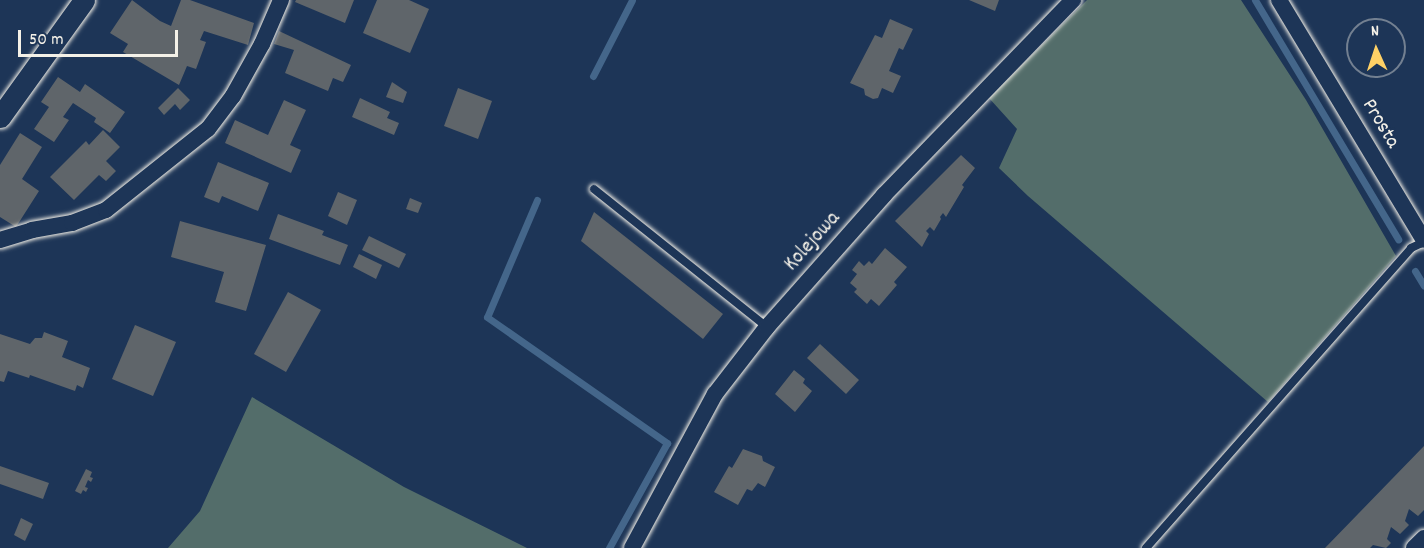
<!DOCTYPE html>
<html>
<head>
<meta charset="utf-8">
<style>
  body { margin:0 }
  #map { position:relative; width:1424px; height:548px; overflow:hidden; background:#1d3557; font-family:Dekko,sans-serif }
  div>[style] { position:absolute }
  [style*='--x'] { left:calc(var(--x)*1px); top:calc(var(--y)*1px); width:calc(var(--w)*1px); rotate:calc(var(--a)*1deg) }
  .green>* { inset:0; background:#536d6a }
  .stream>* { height:7px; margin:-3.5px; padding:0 3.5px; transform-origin:3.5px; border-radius:3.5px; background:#44668a }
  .building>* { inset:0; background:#5f656a }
  .roads { filter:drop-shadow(0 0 2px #f4f1e8) drop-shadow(0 0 2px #f4f1e8) }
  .service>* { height:8px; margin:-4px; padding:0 4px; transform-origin:4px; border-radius:4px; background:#1d3557 }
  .minor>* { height:16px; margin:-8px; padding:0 8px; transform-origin:8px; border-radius:8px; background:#1d3557 }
  .tertiary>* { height:21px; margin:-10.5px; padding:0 10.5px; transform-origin:10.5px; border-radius:10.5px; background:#1d3557 }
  span { translate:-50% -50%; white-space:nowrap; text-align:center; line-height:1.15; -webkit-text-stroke:4.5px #1d3557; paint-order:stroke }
  .street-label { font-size:21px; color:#f4f1e8 }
  .north { position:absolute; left:1346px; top:18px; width:60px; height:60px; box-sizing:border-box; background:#1d3557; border:2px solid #738091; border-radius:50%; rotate:357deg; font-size:16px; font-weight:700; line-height:24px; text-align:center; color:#f4f1e8 }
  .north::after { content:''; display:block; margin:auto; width:21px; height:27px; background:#ffd166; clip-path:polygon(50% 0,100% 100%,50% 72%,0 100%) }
  .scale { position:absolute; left:18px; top:30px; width:160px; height:27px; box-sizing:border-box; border:3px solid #f4f1e8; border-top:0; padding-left:8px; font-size:18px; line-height:21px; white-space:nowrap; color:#f4f1e8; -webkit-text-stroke:4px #1d3557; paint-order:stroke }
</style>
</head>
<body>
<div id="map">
  <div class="green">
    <i style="clip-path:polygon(1087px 0,1241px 0,1306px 100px,1396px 256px,1268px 402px,1028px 196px,999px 168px,1017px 129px,989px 98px)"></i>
    <i style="clip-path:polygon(252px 397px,404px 487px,527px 548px,168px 548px,200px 511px)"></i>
  </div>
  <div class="stream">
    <i style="--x:1255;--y:0;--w:279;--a:59.1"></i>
    <i style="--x:593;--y:76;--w:85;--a:-62.8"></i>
    <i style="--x:537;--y:200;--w:127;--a:113.1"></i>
    <i style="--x:487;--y:317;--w:220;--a:35"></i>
    <i style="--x:667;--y:443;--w:120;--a:118.9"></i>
    <i style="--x:1415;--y:271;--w:17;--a:59"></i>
  </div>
  <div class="building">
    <i style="clip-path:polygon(132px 0,160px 21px,171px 26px,181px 0,190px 0,254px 23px,248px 45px,204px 31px,200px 40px,206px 42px,196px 69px,187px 66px,179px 85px,123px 52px,128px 44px,110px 33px)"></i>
    <i style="clip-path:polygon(296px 0,354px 0,345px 23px,295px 2px)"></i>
    <i style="clip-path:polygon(377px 0,409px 0,429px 9px,410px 53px,363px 33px)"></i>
    <i style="clip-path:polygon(969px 0,999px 0,995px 11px)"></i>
    <i style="clip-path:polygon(890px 19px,913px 29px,903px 50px,899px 48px,889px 71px,901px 76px,893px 93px,882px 88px,878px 98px,873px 99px,865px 95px,864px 89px,850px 83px,875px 35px,882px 38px)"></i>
    <i style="clip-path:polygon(279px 31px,351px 65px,343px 82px,333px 78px,328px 91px,285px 73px,294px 50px,274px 44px)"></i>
    <i style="clip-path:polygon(58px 77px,80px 92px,85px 84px,125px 112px,110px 133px,94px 122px,96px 118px,73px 103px,63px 117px,69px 120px,54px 142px,34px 129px,49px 107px,41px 102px)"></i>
    <i style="clip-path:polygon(392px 82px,407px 92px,403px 103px,386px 97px)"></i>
    <i style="clip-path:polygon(178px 88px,190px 100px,180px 110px,175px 104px,164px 115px,158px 108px)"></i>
    <i style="clip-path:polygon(458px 88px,492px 101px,478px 139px,444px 126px)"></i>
    <i style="clip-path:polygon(360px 98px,390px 112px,387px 118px,399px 123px,394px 135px,352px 117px)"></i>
    <i style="clip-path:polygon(284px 100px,306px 110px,290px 145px,301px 150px,291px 173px,225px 143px,235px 120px,268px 135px)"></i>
    <i style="clip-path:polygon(103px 130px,120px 147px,106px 161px,116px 171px,106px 181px,99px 175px,74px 200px,50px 177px,86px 141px,89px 145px)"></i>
    <i style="clip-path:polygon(20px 133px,42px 147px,22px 179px,39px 191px,16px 227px,0 217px,0 165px)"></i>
    <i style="clip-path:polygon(961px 155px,975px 168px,962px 185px,964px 187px,946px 217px,943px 213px,940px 217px,941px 219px,934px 231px,930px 227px,926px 231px,929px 234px,922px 247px,895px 221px)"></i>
    <i style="clip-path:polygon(218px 162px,269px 183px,258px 211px,222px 196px,219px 203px,204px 197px)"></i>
    <i style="clip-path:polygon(338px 192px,357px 200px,347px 225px,328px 216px)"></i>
    <i style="clip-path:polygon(410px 198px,422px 203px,418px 213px,406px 209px)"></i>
    <i style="clip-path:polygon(594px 212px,723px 314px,703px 339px,581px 241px)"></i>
    <i style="clip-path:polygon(278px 214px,324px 231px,322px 235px,348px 245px,340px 265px,269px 239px)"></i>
    <i style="clip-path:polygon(180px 221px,266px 245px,246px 311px,215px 302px,224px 272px,171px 257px)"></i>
    <i style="clip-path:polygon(369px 236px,406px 254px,399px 268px,362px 250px)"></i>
    <i style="clip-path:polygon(885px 248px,907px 267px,894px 282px,897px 285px,879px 306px,871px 299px,867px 304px,854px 292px,857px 289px,850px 283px,857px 274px,852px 270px,859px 261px,864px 266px,869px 261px,872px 264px)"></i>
    <i style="clip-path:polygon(359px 254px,382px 265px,376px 279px,353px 267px)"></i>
    <i style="clip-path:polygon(288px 292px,321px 310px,286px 372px,254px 354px)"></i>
    <i style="clip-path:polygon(135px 325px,176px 342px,153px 396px,112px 379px)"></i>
    <i style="clip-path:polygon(44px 332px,68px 341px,62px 357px,90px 368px,83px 388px,77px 385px,75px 391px,30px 375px,29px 378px,8px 371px,4px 382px,0 381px,0 334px,30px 344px,35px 338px,42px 338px)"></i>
    <i style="clip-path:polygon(820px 344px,859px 380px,846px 394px,807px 358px)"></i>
    <i style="clip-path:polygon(794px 370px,805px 379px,803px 383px,812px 391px,795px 412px,775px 394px)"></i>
    <i style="clip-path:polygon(1424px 446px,1424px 510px,1418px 516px,1409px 509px,1405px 521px,1409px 525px,1400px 534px,1391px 527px,1387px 539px,1391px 543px,1386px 548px,1373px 545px,1370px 548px,1325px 548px)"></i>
    <i style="clip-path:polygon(743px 449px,762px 456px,763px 461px,775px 467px,765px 487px,758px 483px,752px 491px,747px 489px,738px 505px,714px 492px,729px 466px,732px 468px)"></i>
    <i style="clip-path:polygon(0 466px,49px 483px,43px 499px,0 484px)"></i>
    <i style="clip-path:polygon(86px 469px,92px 472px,90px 477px,93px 478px,91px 482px,88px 480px,85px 487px,88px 488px,86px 492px,83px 490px,81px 494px,75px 491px)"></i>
    <i style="clip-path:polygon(21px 518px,33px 524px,25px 541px,14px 535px)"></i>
  </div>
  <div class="roads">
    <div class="service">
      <i style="--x:594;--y:189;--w:221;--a:38.6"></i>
      <i style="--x:1146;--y:548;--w:400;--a:-48.5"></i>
      <i style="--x:1411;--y:248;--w:14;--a:-25"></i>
    </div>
    <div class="minor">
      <i style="--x:1279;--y:0;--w:280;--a:58.9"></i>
      <i style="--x:0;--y:240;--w:34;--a:-17"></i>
      <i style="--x:32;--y:230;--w:41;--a:-9.9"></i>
      <i style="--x:72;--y:223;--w:36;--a:-21"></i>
      <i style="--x:106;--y:210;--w:130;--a:-38.5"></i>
      <i style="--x:208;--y:129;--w:41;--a:-52.9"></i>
      <i style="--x:233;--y:96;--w:60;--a:-60.9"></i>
      <i style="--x:262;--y:44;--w:48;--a:-66.6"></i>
      <i style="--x:632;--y:548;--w:175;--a:-61.7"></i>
      <i style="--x:715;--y:394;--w:85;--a:-52.2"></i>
      <i style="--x:767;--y:327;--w:176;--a:-48.4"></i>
      <i style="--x:884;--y:195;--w:272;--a:-45.9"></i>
      <i style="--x:1414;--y:548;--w:14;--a:-45"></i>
    </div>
    <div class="tertiary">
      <i style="--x:0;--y:117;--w:144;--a:-54.3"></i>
    </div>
  </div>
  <div class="street-label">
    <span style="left:1380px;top:124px;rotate:59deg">Prosta</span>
    <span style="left:813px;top:242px;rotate:-48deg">Kolejowa</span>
  </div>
  <div class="north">N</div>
  <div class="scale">50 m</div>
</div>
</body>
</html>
